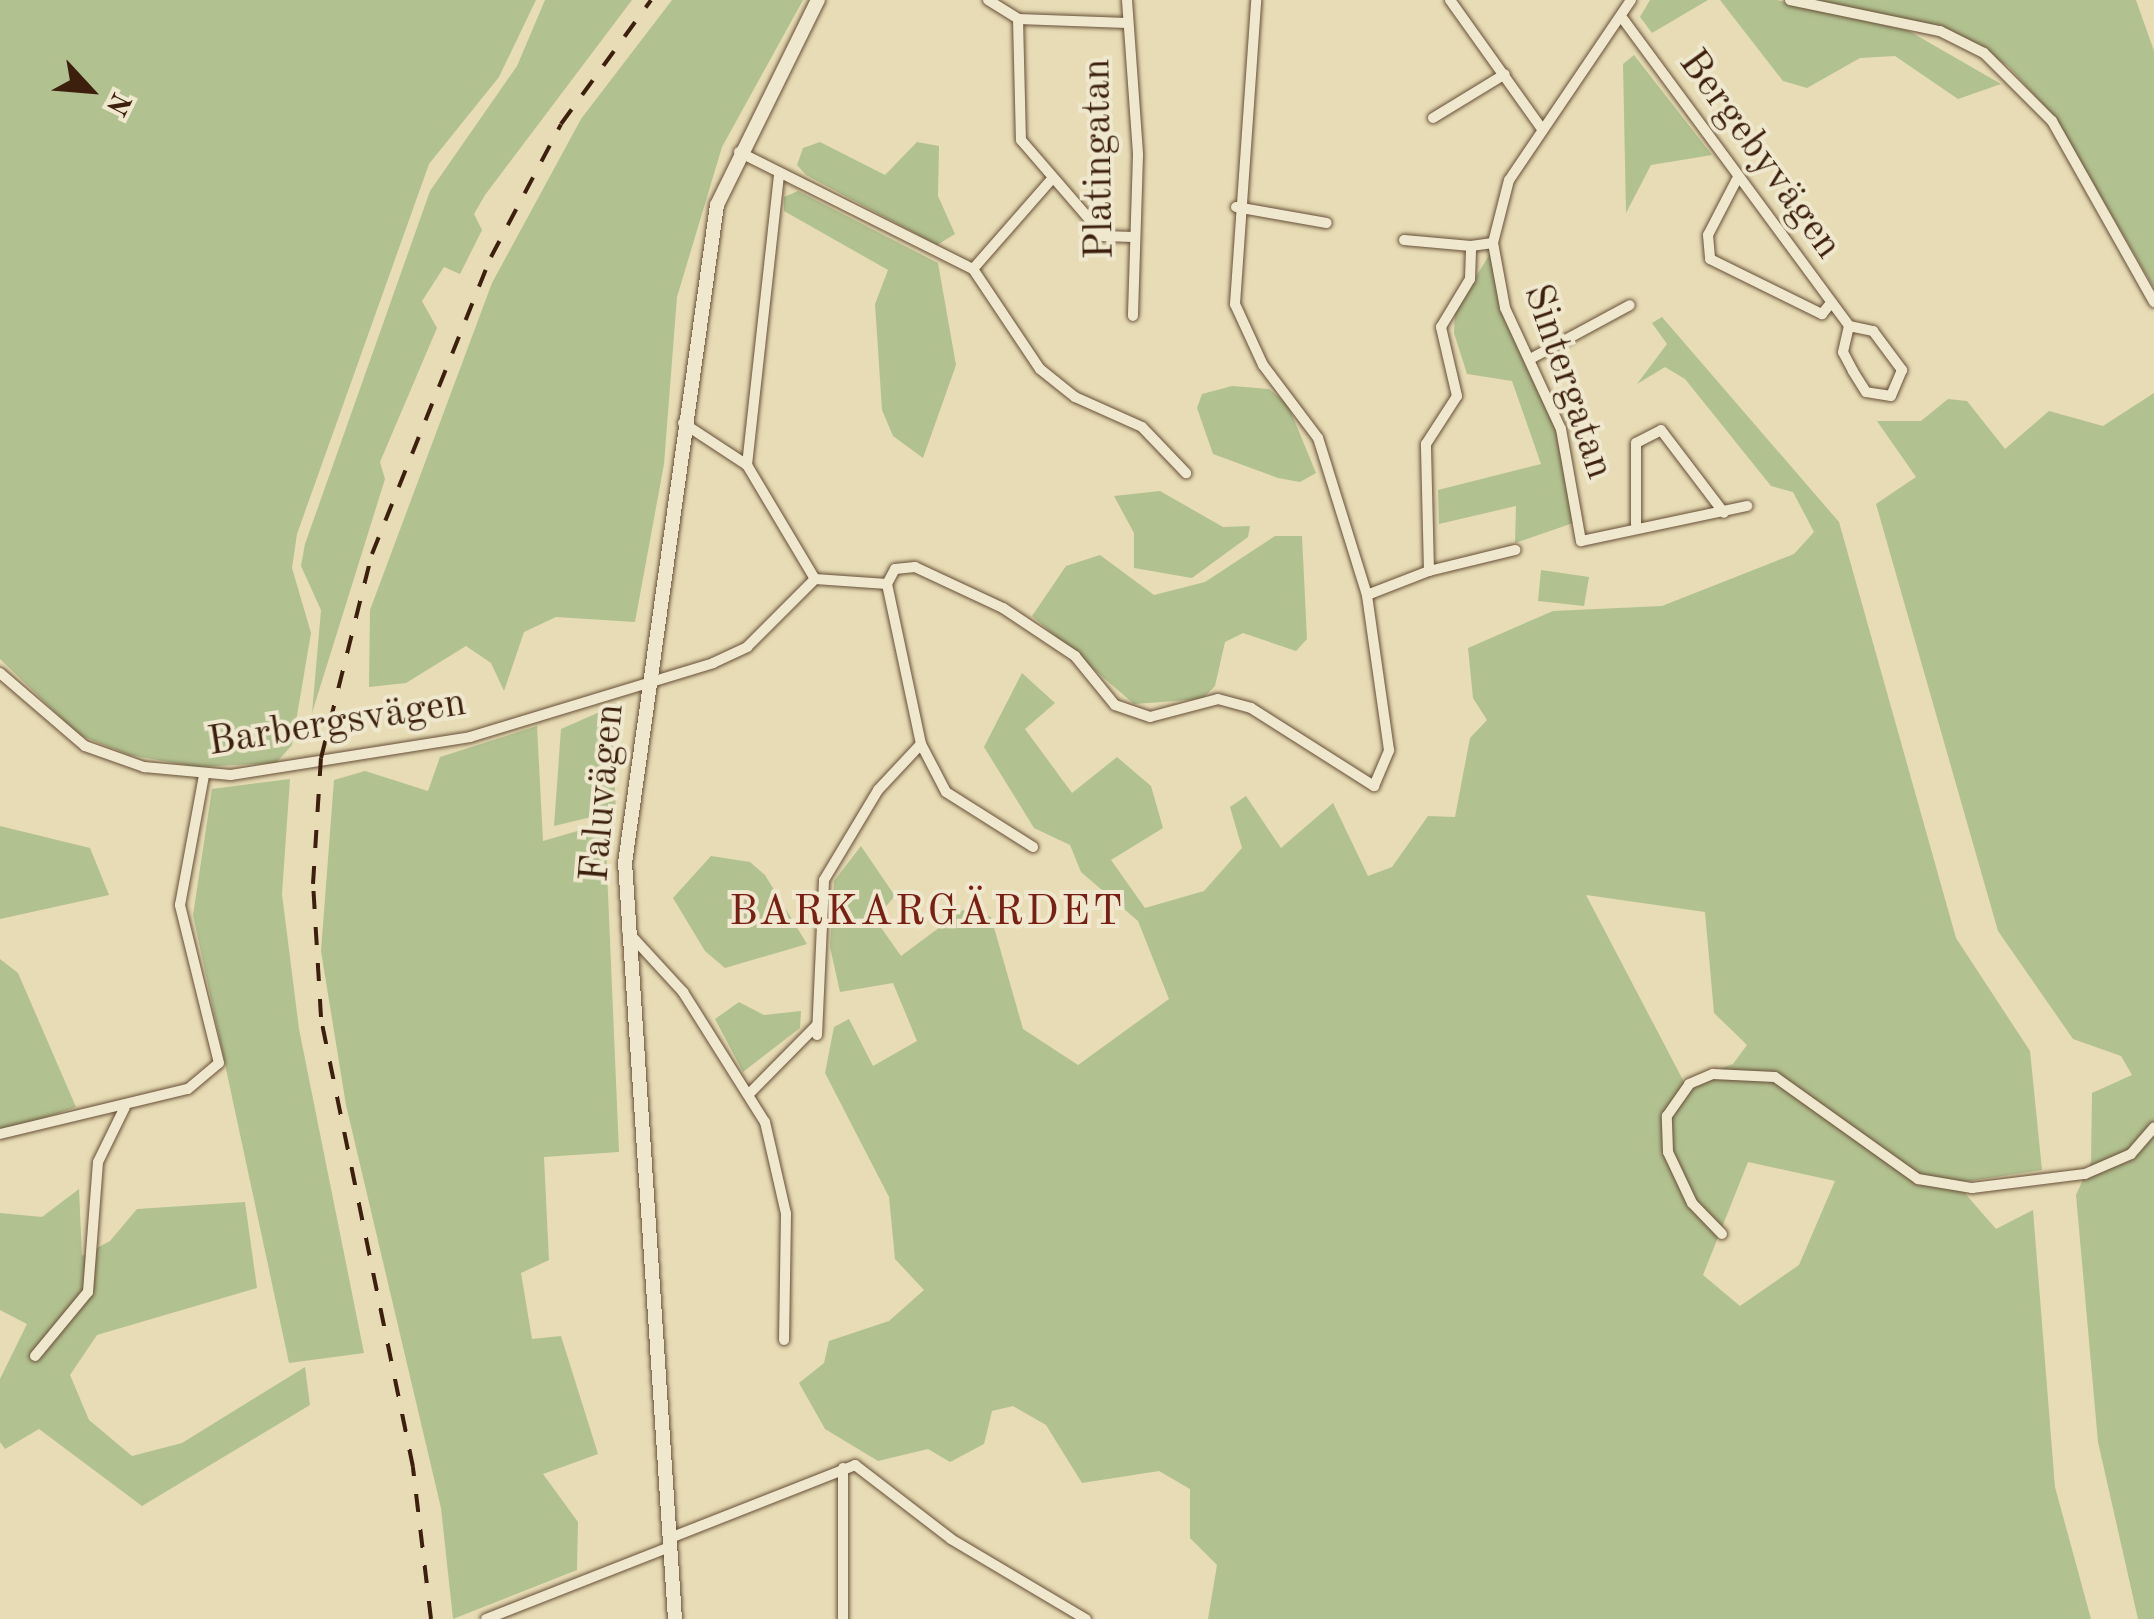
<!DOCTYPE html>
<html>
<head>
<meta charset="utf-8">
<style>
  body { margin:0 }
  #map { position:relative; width:2154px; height:1619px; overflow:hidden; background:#e7dcb5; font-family:"Old Standard TT",serif }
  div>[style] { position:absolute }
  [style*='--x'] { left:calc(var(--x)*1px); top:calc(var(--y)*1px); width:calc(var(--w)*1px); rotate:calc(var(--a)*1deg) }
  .green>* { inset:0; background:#b2c190 }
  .roads { filter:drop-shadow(0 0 2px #674f37) drop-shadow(0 0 2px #674f37) }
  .street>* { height:10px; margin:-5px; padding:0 5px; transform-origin:5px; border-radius:5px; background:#efe8cf }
  .secondary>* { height:14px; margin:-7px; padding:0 7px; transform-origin:7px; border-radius:7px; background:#efe8cf }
  .rail>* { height:4px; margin-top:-2px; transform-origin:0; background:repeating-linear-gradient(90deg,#3c200d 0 18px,transparent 0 36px) }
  span { translate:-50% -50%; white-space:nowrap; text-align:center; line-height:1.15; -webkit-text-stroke:8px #efe8cf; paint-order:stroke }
  .street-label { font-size:40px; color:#3c200d }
  .neighbourhood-label { font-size:42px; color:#7a1f14; letter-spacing:2.5px }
  .north { position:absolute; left:40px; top:40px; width:100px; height:100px; -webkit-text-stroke:8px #efe8cf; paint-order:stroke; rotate:116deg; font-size:28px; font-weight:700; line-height:40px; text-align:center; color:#3c200d }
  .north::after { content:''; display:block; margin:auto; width:35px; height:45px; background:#3c200d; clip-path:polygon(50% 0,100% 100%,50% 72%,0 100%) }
</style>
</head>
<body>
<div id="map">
  <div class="green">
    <i style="clip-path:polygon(0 0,536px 0,499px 77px,429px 164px,297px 534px,292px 568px,311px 633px,292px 745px,276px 763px,198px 767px,129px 755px,79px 735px,0 659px)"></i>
    <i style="clip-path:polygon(545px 0,632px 0,485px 195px,474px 214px,482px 230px,460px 274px,444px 267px,422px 301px,437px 328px,380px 462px,385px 479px,312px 713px,321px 610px,301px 566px,305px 544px,430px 191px,517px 66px)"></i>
    <i style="clip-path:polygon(672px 0,803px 0,722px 147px,677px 297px,664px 464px,635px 622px,556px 617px,524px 632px,504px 691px,491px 663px,466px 646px,406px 683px,369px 687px,370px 610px,492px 283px,581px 119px)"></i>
    <i style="clip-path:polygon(1650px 0,1708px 0,1652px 33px,1640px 17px)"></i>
    <i style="clip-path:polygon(1720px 0,1777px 0,1909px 31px,2001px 84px,1958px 99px,1895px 56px,1860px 58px,1807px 88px,1783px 81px)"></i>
    <i style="clip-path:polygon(1811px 0,2136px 0,2154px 51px,2154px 288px,2055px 118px,2008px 66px,1940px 27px)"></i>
    <i style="clip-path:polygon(1634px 55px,1712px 155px,1651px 165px,1626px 213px,1623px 64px)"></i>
    <i style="clip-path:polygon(820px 142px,885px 175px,917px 142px,939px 146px,938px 196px,955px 234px,937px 245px,806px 175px,797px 165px,803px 148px)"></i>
    <i style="clip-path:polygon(798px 191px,938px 263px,956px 365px,923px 458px,893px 436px,882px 410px,875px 304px,888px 270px,784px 211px,784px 197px)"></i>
    <i style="clip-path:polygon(1491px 252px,1501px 307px,1558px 431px,1573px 523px,1515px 543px,1516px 506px,1439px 524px,1438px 490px,1541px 464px,1512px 381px,1467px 374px,1454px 333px,1455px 311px)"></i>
    <i style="clip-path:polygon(evenodd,1662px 317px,1839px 522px,1956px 938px,2030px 1051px,2042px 1170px,1956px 1183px,1996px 1229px,2033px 1210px,2055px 1487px,2091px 1619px,1208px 1619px,1217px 1565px,1190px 1538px,1190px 1489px,1159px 1471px,1082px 1483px,1046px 1425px,1013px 1406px,992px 1411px,984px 1444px,950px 1462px,928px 1449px,878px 1461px,825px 1429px,799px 1383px,824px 1363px,829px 1341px,889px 1321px,924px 1290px,895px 1259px,889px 1197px,825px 1073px,834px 1027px,849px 1019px,873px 1066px,917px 1041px,893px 983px,840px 992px,830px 947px,834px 881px,861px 846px,895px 896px,875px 919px,901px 956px,963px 910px,991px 917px,1023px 1029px,1078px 1065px,1169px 999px,1138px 921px,1081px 872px,1070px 845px,1034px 828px,984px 747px,1022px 673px,1055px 703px,1025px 729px,1072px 793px,1117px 757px,1151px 786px,1163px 828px,1111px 860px,1145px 908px,1204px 891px,1242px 848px,1230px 807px,1246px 796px,1281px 848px,1333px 803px,1368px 876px,1392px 867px,1428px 816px,1455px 817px,1470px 738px,1487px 720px,1473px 698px,1468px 648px,1553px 611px,1662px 606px,1794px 554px,1814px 532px,1793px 492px,1771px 486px,1685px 379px,1665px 367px,1637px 384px,1667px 344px,1652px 323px,1662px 317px,1586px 895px,1705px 912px,1714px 1013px,1747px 1045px,1733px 1064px,1684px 1082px,1586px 895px,1662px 317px,1748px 1162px,1835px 1181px,1799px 1265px,1740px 1306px,1703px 1275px,1748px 1162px)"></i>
    <i style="clip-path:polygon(1232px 386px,1269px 389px,1288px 405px,1316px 473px,1300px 482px,1278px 478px,1213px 454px,1197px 408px,1202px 394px)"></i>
    <i style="clip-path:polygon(2154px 393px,2154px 1619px,2138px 1619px,2098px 1442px,2076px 1195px,2091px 1162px,2092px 1093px,2132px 1075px,2121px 1056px,2073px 1039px,1998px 931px,1876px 504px,1916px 477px,1877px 421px,1921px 421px,1948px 399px,1967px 401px,2005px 449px,2049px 411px,2103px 426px)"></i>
    <i style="clip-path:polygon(1160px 491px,1223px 527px,1250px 526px,1248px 537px,1192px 578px,1134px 568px,1134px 533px,1114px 496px)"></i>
    <i style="clip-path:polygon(1275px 536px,1302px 536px,1307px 639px,1296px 651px,1243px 633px,1225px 642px,1215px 686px,1202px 699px,1134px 704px,1032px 616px,1066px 566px,1100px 555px,1154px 595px,1205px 582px)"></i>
    <i style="clip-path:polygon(1541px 570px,1589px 577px,1584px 606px,1538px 601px)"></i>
    <i style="clip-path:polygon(611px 707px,616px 811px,554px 826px,561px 729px)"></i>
    <i style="clip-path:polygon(537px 726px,543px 841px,605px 823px,619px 1152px,544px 1157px,549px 1260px,521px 1273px,532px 1339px,561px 1336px,598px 1454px,543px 1474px,578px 1522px,577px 1570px,453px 1619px,441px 1508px,346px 1105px,321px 951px,334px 780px,365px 771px,428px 791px,440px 757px)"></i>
    <i style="clip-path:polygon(290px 779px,282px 894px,299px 1029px,364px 1353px,289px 1363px,193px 915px,212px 789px)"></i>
    <i style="clip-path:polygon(0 826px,90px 848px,109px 895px,0 919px)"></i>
    <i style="clip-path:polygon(711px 856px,750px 862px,765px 875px,807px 944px,725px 968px,705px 951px,673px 898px)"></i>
    <i style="clip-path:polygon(0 959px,18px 973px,76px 1107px,0 1133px)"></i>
    <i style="clip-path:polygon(739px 1002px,764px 1015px,801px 1011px,800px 1028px,743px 1072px,715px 1019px)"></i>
    <i style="clip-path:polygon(79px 1189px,82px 1256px,110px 1241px,137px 1209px,245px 1202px,257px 1288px,97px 1335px,70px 1375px,89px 1420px,132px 1456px,182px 1443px,305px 1367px,310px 1405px,142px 1506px,39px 1429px,5px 1449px,0 1442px,0 1379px,27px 1324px,0 1310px,0 1213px,42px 1217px)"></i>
  </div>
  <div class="roads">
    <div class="street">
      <i style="--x:988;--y:0;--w:36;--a:32"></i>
      <i style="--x:1018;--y:19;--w:109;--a:2.1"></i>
      <i style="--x:1127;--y:0;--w:155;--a:85.9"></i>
      <i style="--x:1138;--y:155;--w:161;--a:91.8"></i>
      <i style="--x:1450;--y:0;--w:158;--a:54.5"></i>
      <i style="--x:1631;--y:0;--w:217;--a:124.1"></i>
      <i style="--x:1509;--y:180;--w:65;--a:104.3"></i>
      <i style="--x:1493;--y:243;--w:66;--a:79.5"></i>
      <i style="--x:1505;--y:308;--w:133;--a:65.2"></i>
      <i style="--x:1561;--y:429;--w:114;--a:79.9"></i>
      <i style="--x:1581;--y:541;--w:170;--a:-11.9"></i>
      <i style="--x:1790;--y:0;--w:153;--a:11.7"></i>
      <i style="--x:1940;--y:31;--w:49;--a:26.6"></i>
      <i style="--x:1984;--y:53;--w:96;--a:45"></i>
      <i style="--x:2052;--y:121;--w:208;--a:60.6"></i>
      <i style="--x:1018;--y:19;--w:121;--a:88.6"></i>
      <i style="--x:1021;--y:140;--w:127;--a:49.2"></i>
      <i style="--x:1104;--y:236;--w:29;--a:2"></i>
      <i style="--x:1623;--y:19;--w:381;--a:53.6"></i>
      <i style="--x:1433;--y:118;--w:84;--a:-31.4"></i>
      <i style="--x:739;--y:152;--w:262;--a:26.6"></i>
      <i style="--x:973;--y:269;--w:120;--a:56.2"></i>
      <i style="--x:1040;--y:369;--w:45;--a:38.7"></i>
      <i style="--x:1075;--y:397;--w:73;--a:24.1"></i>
      <i style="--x:1142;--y:427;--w:64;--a:46.3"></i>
      <i style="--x:1737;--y:179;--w:63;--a:117.4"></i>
      <i style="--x:1708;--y:235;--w:24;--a:85"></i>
      <i style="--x:1710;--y:259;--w:125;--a:26.2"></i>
      <i style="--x:1822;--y:314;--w:14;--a:-51"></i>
      <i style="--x:1236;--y:207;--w:92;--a:10"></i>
      <i style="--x:1404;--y:240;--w:67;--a:5.1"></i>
      <i style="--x:973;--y:269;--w:117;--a:-48.8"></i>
      <i style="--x:1849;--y:326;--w:25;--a:12"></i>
      <i style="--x:1873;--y:331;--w:49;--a:53.4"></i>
      <i style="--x:1902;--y:370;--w:28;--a:113"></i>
      <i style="--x:1891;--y:396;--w:25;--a:-171"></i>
      <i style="--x:1866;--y:392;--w:25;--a:-122"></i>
      <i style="--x:1853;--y:371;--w:21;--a:-118"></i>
      <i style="--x:1843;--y:352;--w:27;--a:-77"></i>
      <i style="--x:1532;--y:358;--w:111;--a:-28.4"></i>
      <i style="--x:683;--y:423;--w:77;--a:33.3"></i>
      <i style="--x:747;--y:465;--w:133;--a:59.2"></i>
      <i style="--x:747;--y:465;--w:294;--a:-83.7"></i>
      <i style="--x:1636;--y:524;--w:81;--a:-90"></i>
      <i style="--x:1636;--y:443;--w:28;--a:-27"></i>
      <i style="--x:1661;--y:430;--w:104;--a:52.8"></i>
      <i style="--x:1429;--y:571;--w:89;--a:-13.7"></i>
      <i style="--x:1367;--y:595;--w:66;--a:-21.2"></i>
      <i style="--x:1429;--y:571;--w:127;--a:-91.4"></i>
      <i style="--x:1426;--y:444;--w:57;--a:-57.1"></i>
      <i style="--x:1457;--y:396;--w:71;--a:-103.1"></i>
      <i style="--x:1441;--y:327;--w:56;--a:-58.9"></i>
      <i style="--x:1470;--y:279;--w:33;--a:-88"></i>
      <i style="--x:1471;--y:246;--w:22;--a:-8"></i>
      <i style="--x:0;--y:673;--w:112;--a:40.7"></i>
      <i style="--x:85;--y:746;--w:63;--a:19.6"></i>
      <i style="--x:144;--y:767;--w:87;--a:5.3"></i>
      <i style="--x:231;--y:775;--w:242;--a:-9"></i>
      <i style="--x:470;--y:737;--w:254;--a:-16.9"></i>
      <i style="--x:713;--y:663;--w:38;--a:-25"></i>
      <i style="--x:747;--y:647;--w:96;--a:-45"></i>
      <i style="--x:815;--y:579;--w:72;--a:4"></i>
      <i style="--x:887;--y:584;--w:17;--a:-62"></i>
      <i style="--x:895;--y:569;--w:20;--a:-6"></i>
      <i style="--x:915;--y:567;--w:97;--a:25"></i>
      <i style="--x:1003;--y:608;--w:87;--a:33.7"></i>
      <i style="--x:1075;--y:656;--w:63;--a:50.8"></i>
      <i style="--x:1115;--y:705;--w:37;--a:19"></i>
      <i style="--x:1150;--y:717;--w:70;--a:-14.8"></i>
      <i style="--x:1218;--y:699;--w:34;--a:15"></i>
      <i style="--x:1251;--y:708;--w:146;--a:32.4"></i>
      <i style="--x:1374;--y:786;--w:39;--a:-67"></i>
      <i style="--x:1389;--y:750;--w:157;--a:-98.1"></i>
      <i style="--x:1367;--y:595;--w:164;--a:-107.3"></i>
      <i style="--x:1318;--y:438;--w:91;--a:-127"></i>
      <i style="--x:1263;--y:365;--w:67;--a:-114.7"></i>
      <i style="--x:1235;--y:304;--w:305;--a:-86"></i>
      <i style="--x:921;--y:744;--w:54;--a:62.5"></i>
      <i style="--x:946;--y:792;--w:103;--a:32.3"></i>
      <i style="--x:627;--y:931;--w:83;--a:47.4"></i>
      <i style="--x:683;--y:992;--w:154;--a:57.8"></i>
      <i style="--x:765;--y:1122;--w:94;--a:77.1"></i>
      <i style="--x:786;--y:1214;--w:126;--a:90.9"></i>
      <i style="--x:817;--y:1035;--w:155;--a:-87.4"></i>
      <i style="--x:824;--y:880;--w:105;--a:-59"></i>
      <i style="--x:878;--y:790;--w:63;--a:-46.9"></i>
      <i style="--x:921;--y:744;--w:164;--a:-102"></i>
      <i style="--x:750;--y:1093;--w:95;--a:-45.4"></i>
      <i style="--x:0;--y:1134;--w:193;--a:-13.5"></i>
      <i style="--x:188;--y:1089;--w:40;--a:-40"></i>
      <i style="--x:219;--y:1063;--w:163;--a:-103.9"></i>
      <i style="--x:180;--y:905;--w:131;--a:-79.5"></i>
      <i style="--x:1722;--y:1234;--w:43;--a:-134.1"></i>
      <i style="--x:1692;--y:1203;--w:56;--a:-115.2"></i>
      <i style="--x:1668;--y:1152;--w:36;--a:-92"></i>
      <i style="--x:1667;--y:1116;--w:39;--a:-55"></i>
      <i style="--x:1689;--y:1084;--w:26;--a:-23"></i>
      <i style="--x:1713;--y:1074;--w:62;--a:2.8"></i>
      <i style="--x:1775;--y:1077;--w:176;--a:35.5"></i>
      <i style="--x:1918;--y:1179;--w:55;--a:9.5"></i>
      <i style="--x:1972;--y:1188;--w:114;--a:-7.1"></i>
      <i style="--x:2085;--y:1174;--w:50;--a:-23.5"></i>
      <i style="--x:2131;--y:1154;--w:35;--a:-49"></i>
      <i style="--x:35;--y:1356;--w:83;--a:-50.4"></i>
      <i style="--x:88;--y:1292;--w:130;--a:-85.6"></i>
      <i style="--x:98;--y:1162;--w:61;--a:-63.9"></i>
      <i style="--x:843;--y:1468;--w:151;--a:90"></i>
      <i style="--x:670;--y:1538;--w:199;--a:-21.5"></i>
      <i style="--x:855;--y:1465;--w:121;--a:37.6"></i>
      <i style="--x:951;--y:1539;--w:157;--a:30.7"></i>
      <i style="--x:486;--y:1619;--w:198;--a:-21.4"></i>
    </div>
    <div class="secondary">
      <i style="--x:675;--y:1619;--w:758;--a:-93.78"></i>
      <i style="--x:625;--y:863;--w:664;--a:-82.04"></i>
      <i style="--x:717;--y:205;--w:229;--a:-63.8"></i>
    </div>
  </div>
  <div class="rail">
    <i style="--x:431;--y:1619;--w:153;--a:-96.8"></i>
    <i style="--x:413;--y:1467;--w:459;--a:-101.6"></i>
    <i style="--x:321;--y:1017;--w:133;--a:-93.4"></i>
    <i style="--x:313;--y:884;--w:126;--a:-86.4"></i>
    <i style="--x:321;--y:758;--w:210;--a:-76"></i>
    <i style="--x:372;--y:554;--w:320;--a:-68.2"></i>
    <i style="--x:491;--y:257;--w:150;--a:-62.2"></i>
    <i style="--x:561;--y:124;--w:153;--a:-54"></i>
  </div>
  <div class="street-label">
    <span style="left:1759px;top:155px;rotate:54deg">Bergebyvägen</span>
    <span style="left:1100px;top:159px;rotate:-91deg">Platingatan</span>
    <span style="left:1567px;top:382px;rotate:71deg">Sintergatan</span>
    <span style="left:337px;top:724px;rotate:-9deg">Barbergsvägen</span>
    <span style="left:604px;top:793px;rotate:-85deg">Faluvägen</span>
  </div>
  <div class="neighbourhood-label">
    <span style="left:927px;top:913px">BARKARGÄRDET</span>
  </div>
  <div class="north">N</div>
</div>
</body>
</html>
